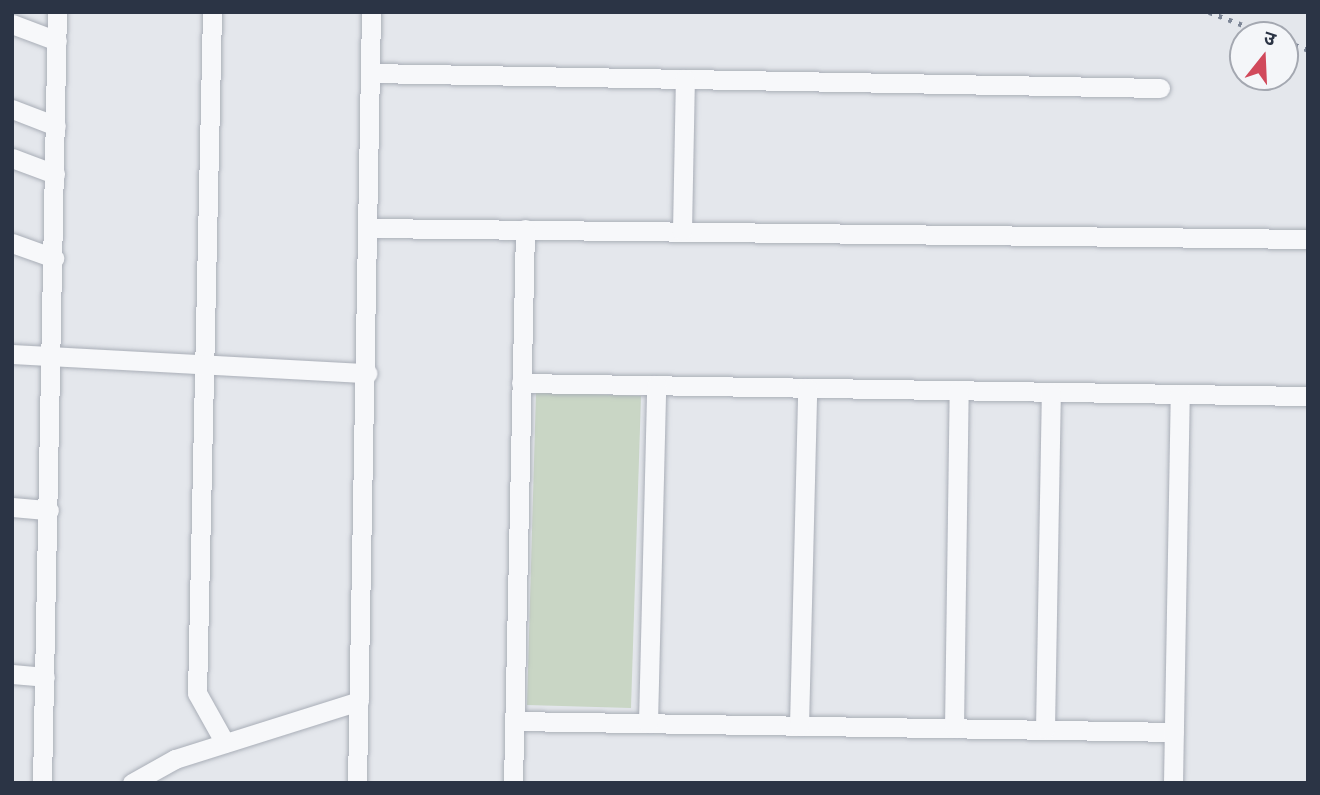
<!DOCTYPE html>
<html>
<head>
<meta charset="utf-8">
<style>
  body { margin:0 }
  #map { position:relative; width:1320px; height:795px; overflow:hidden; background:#e4e7ec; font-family:Barlow,"Noto Sans Devanagari",sans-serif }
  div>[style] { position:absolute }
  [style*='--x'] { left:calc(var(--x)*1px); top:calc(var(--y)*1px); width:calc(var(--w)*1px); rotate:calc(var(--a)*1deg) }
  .green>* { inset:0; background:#c9d6c5 }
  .roads { filter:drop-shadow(0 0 2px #a9aeb7) drop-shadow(0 0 2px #a9aeb7) }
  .street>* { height:19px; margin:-9.5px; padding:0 9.5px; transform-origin:9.5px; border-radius:9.5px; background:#f7f8fa }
  .rail>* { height:5px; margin-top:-2.5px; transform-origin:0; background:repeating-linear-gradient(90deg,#7d8696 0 3.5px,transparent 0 10.5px) }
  span { translate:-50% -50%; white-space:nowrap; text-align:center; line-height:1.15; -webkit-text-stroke:5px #f4f6f9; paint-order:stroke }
  .frame { position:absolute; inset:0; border:14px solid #2b3445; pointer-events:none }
  .north { position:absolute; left:1229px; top:21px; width:70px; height:70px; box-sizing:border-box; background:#f4f6f9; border:2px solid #a4a8b1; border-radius:50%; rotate:18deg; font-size:19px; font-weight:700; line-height:28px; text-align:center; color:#2b3445 }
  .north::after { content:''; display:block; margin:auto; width:24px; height:32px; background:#d1495b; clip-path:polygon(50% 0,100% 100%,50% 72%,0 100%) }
</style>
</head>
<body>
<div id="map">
  <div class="green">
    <i style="clip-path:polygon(536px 392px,641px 396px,631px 708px,527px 705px)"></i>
  </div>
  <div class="roads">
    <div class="street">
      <i style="--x:212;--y:12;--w:681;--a:91.26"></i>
      <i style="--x:197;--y:693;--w:57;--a:60.8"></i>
      <i style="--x:12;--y:24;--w:48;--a:20.7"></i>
      <i style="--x:371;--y:73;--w:789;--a:1.09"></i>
      <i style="--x:12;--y:109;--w:47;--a:21.1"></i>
      <i style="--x:12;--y:158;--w:46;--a:20.4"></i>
      <i style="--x:369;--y:228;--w:939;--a:0.67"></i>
      <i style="--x:682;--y:231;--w:152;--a:-88.9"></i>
      <i style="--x:12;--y:243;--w:45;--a:19.7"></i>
      <i style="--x:12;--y:354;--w:356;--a:3.1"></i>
      <i style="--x:521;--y:383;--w:787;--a:0.95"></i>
      <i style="--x:12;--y:507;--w:37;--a:5"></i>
      <i style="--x:12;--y:674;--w:33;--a:5"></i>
      <i style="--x:514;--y:721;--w:660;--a:0.95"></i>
      <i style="--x:648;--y:723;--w:338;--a:-88.6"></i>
      <i style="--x:799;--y:726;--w:338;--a:-88.6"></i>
      <i style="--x:954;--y:728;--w:338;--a:-89.2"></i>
      <i style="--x:1045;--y:729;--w:337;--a:-89"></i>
      <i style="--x:42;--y:783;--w:771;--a:-88.89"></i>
      <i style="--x:132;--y:783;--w:49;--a:-29.2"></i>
      <i style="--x:175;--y:759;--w:193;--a:-17.5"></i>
      <i style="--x:357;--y:783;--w:771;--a:-88.96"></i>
      <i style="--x:513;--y:783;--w:554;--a:-88.76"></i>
      <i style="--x:1173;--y:783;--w:389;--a:-89"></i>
    </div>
  </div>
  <div class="rail">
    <i style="--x:1209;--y:12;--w:64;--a:21"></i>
    <i style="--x:1285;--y:41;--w:25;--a:21"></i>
  </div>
  <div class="frame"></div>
  <div class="north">उ</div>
</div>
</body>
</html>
